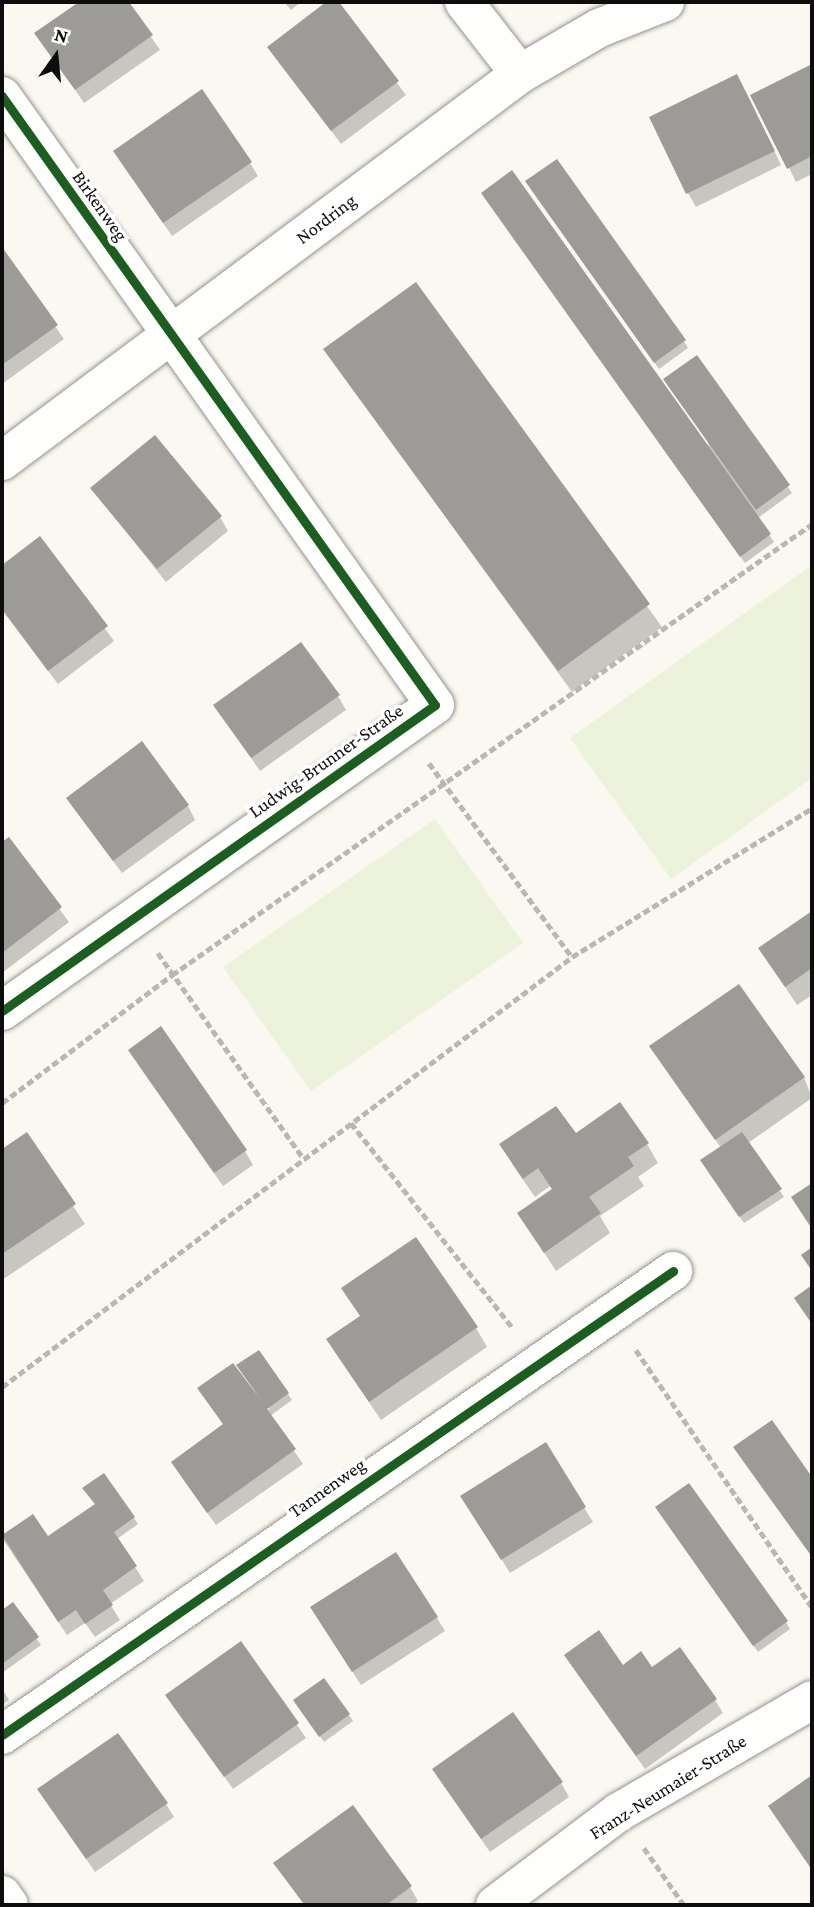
<!DOCTYPE html>
<html>
<head>
<meta charset="utf-8">
<style>
  body { margin:0 }
  #map { position:relative; width:814px; height:1907px; overflow:hidden; background:#faf8f1; font-family:"Crimson Pro",serif }
  div>[style] { position:absolute }
  [style*='--x'] { left:calc(var(--x)*1px); top:calc(var(--y)*1px); width:calc(var(--w)*1px); rotate:calc(var(--a)*1deg) }
  .pitch>* { inset:0; background:#ecf2dc }
  .shadow>* { inset:0; background:#0003 }
  .building>* { inset:0; background:#9d9b97 }
  .path>* { height:4.5px; margin-top:-2.25px; transform-origin:0; background:repeating-linear-gradient(90deg,#b8b7b6 0 7px,transparent 0 10.5px) }
  .roads { filter:drop-shadow(0 0 2px #949390) drop-shadow(0 0 2px #949390) }
  .minor>* { height:38px; margin:-19px; padding:0 19px; transform-origin:19px; border-radius:19px; background:#fefefd }
  .cycleway>* { height:9px; margin:-4.5px; padding:0 4.5px; transform-origin:4.5px; border-radius:4.5px; background:#1b5e20 }
  span { translate:-50% -50%; white-space:nowrap; text-align:center; line-height:1.15; -webkit-text-stroke:7px #fff; paint-order:stroke }
  .street-label { font-size:19px; color:#0d0d0d }
  .frame { position:absolute; inset:0; border:4px solid #0d0d0d; pointer-events:none }
  .north { position:absolute; left:21px; top:21px; width:70px; height:70px; -webkit-text-stroke:5px #fff; paint-order:stroke; rotate:15deg; font-size:19px; font-weight:700; line-height:28px; text-align:center; color:#0d0d0d }
  .north::after { content:''; display:block; margin:auto; width:24px; height:32px; background:#0d0d0d; clip-path:polygon(50% 0,100% 100%,50% 72%,0 100%) }
</style>
</head>
<body>
<div id="map">
  <div class="pitch">
    <i style="clip-path:polygon(812px 565px,812px 778px,671px 879px,570px 738px)"></i>
    <i style="clip-path:polygon(435px 819px,523px 943px,311px 1091px,223px 967px)"></i>
  </div>
  <div class="shadow">
    <i style="clip-path:polygon(82px 2px,127px 2px,160px 50px,84px 103px,37px 34px)"></i>
    <i style="clip-path:polygon(284px 2px,301px 2px,291px 10px)"></i>
    <i style="clip-path:polygon(329px 2px,337px 2px,406px 95px,341px 144px,269px 47px)"></i>
    <i style="clip-path:polygon(812px 66px,812px 174px,796px 182px,753px 95px)"></i>
    <i style="clip-path:polygon(745px 90px,781px 165px,696px 207px,688px 193px)"></i>
    <i style="clip-path:polygon(250px 163px,258px 176px,172px 236px,123px 165px)"></i>
    <i style="clip-path:polygon(531px 189px,684px 341px,688px 348px,659px 369px)"></i>
    <i style="clip-path:polygon(487px 200px,709px 450px,697px 358px,792px 493px,758px 518px,774px 542px,745px 563px)"></i>
    <i style="clip-path:polygon(2px 250px,64px 339px,2px 384px)"></i>
    <i style="clip-path:polygon(415px 284px,662px 627px,572px 692px,325px 350px)"></i>
    <i style="clip-path:polygon(92px 489px,220px 517px,228px 531px,166px 582px)"></i>
    <i style="clip-path:polygon(40px 539px,114px 641px,58px 684px,2px 610px,2px 568px)"></i>
    <i style="clip-path:polygon(338px 696px,346px 710px,260px 771px,215px 705px)"></i>
    <i style="clip-path:polygon(188px 806px,195px 820px,122px 873px,77px 812px)"></i>
    <i style="clip-path:polygon(8px 839px,69px 922px,2px 973px,2px 844px)"></i>
    <i style="clip-path:polygon(812px 913px,812px 995px,797px 1005px,760px 949px)"></i>
    <i style="clip-path:polygon(652px 1047px,804px 1077px,812px 1098px,748px 1143px,784px 1197px,744px 1223px,706px 1167px,721px 1148px)"></i>
    <i style="clip-path:polygon(138px 1064px,245px 1151px,253px 1165px,223px 1186px)"></i>
    <i style="clip-path:polygon(26px 1135px,85px 1224px,2px 1280px,2px 1151px)"></i>
    <i style="clip-path:polygon(575px 1136px,647px 1144px,658px 1163px,638px 1177px,644px 1186px,600px 1216px,610px 1233px,556px 1271px,519px 1214px,553px 1190px,550px 1186px,535px 1197px,512px 1164px)"></i>
    <i style="clip-path:polygon(476px 1328px,487px 1347px,381px 1420px,339px 1358px)"></i>
    <i style="clip-path:polygon(243px 1372px,288px 1394px,292px 1400px,270px 1416px,303px 1464px,216px 1525px,181px 1476px,224px 1426px,199px 1388px,270px 1410px)"></i>
    <i style="clip-path:polygon(545px 1445px,593px 1522px,510px 1573px,471px 1510px)"></i>
    <i style="clip-path:polygon(84px 1489px,134px 1518px,138px 1524px,117px 1539px,144px 1581px,110px 1604px,120px 1620px,95px 1637px,85px 1623px,67px 1635px,2px 1538px,32px 1516px,48px 1539px,96px 1506px)"></i>
    <i style="clip-path:polygon(661px 1514px,786px 1622px,790px 1629px,758px 1652px)"></i>
    <i style="clip-path:polygon(13px 1605px,41px 1645px,2px 1673px,2px 1613px)"></i>
    <i style="clip-path:polygon(437px 1618px,445px 1631px,361px 1685px,320px 1621px)"></i>
    <i style="clip-path:polygon(241px 1643px,306px 1738px,233px 1789px,176px 1709px)"></i>
    <i style="clip-path:polygon(623px 1667px,652px 1670px,715px 1700px,723px 1713px,645px 1769px,574px 1669px)"></i>
    <i style="clip-path:polygon(2px 1688px,9px 1700px,2px 1705px)"></i>
    <i style="clip-path:polygon(299px 1707px,349px 1715px,353px 1721px,324px 1742px)"></i>
    <i style="clip-path:polygon(442px 1783px,561px 1783px,569px 1797px,490px 1852px)"></i>
    <i style="clip-path:polygon(39px 1790px,166px 1804px,174px 1817px,95px 1872px)"></i>
    <i style="clip-path:polygon(353px 1808px,410px 1887px,418px 1901px,413px 1905px,304px 1905px,284px 1877px)"></i>
  </div>
  <div class="building">
    <i style="clip-path:polygon(79px 2px,129px 2px,153px 35px,75px 90px,34px 33px)"></i>
    <i style="clip-path:polygon(326px 2px,339px 2px,399px 81px,331px 131px,267px 47px)"></i>
    <i style="clip-path:polygon(812px 64px,812px 156px,787px 169px,750px 95px)"></i>
    <i style="clip-path:polygon(737px 74px,775px 151px,686px 194px,649px 117px)"></i>
    <i style="clip-path:polygon(202px 89px,252px 162px,163px 223px,113px 151px)"></i>
    <i style="clip-path:polygon(557px 159px,686px 340px,654px 363px,525px 181px)"></i>
    <i style="clip-path:polygon(512px 170px,771px 534px,740px 557px,481px 193px)"></i>
    <i style="clip-path:polygon(2px 247px,58px 325px,2px 365px)"></i>
    <i style="clip-path:polygon(416px 282px,650px 604px,558px 671px,323px 349px)"></i>
    <i style="clip-path:polygon(697px 355px,790px 485px,756px 510px,663px 379px)"></i>
    <i style="clip-path:polygon(155px 435px,222px 516px,157px 569px,90px 488px)"></i>
    <i style="clip-path:polygon(40px 536px,108px 626px,48px 671px,2px 609px,2px 565px)"></i>
    <i style="clip-path:polygon(301px 642px,340px 695px,251px 758px,213px 705px)"></i>
    <i style="clip-path:polygon(142px 741px,189px 805px,113px 861px,66px 798px)"></i>
    <i style="clip-path:polygon(9px 837px,62px 907px,2px 953px,2px 842px)"></i>
    <i style="clip-path:polygon(812px 911px,812px 968px,785px 987px,758px 948px)"></i>
    <i style="clip-path:polygon(739px 984px,805px 1077px,715px 1140px,649px 1046px)"></i>
    <i style="clip-path:polygon(161px 1026px,247px 1150px,214px 1173px,128px 1050px)"></i>
    <i style="clip-path:polygon(620px 1102px,649px 1143px,628px 1157px,634px 1166px,589px 1197px,601px 1213px,544px 1253px,517px 1213px,552px 1189px,538px 1168px,523px 1179px,499px 1144px,556px 1106px,576px 1133px)"></i>
    <i style="clip-path:polygon(27px 1132px,76px 1204px,2px 1254px,2px 1149px)"></i>
    <i style="clip-path:polygon(742px 1132px,782px 1189px,739px 1217px,700px 1160px)"></i>
    <i style="clip-path:polygon(812px 1183px,812px 1229px,791px 1197px)"></i>
    <i style="clip-path:polygon(416px 1237px,478px 1327px,369px 1402px,326px 1339px,360px 1316px,341px 1288px)"></i>
    <i style="clip-path:polygon(812px 1247px,812px 1271px,801px 1255px)"></i>
    <i style="clip-path:polygon(812px 1285px,812px 1324px,794px 1298px)"></i>
    <i style="clip-path:polygon(259px 1350px,289px 1393px,267px 1409px,296px 1449px,207px 1513px,171px 1462px,223px 1424px,197px 1388px,233px 1363px,262px 1401px,236px 1365px)"></i>
    <i style="clip-path:polygon(772px 1420px,812px 1477px,812px 1557px,733px 1447px)"></i>
    <i style="clip-path:polygon(546px 1442px,586px 1507px,501px 1560px,460px 1496px)"></i>
    <i style="clip-path:polygon(104px 1473px,135px 1517px,114px 1532px,137px 1566px,103px 1590px,113px 1605px,85px 1624px,76px 1610px,58px 1622px,2px 1535px,33px 1514px,48px 1536px,95px 1504px,82px 1488px)"></i>
    <i style="clip-path:polygon(689px 1483px,788px 1621px,753px 1646px,655px 1507px)"></i>
    <i style="clip-path:polygon(396px 1552px,438px 1617px,352px 1672px,310px 1607px)"></i>
    <i style="clip-path:polygon(13px 1602px,39px 1637px,2px 1664px,2px 1610px)"></i>
    <i style="clip-path:polygon(599px 1630px,623px 1665px,641px 1651px,652px 1667px,680px 1647px,717px 1699px,636px 1756px,564px 1655px)"></i>
    <i style="clip-path:polygon(241px 1641px,299px 1723px,224px 1777px,165px 1695px)"></i>
    <i style="clip-path:polygon(324px 1678px,350px 1714px,319px 1737px,293px 1700px)"></i>
    <i style="clip-path:polygon(513px 1712px,563px 1782px,481px 1839px,432px 1769px)"></i>
    <i style="clip-path:polygon(118px 1733px,168px 1803px,86px 1859px,37px 1789px)"></i>
    <i style="clip-path:polygon(812px 1775px,812px 1870px,768px 1806px)"></i>
    <i style="clip-path:polygon(353px 1805px,412px 1886px,386px 1905px,305px 1905px,273px 1863px)"></i>
  </div>
  <div class="path">
    <i style="--x:429;--y:763;--w:241;--a:53.6"></i>
    <i style="--x:158;--y:953;--w:251;--a:54.7"></i>
    <i style="--x:2;--y:1103;--w:213;--a:-37"></i>
    <i style="--x:172;--y:975;--w:783;--a:-35.17"></i>
    <i style="--x:351;--y:1123;--w:261;--a:51.7"></i>
    <i style="--x:636;--y:1350;--w:311;--a:55.6"></i>
    <i style="--x:2;--y:1387;--w:714;--a:-37.03"></i>
    <i style="--x:572;--y:957;--w:282;--a:-31.8"></i>
    <i style="--x:644;--y:1848;--w:70;--a:54.9"></i>
  </div>
  <div class="roads">
    <div class="minor">
      <i style="--x:464;--y:2;--w:91;--a:52.1"></i>
      <i style="--x:2;--y:96;--w:747;--a:54.59"></i>
      <i style="--x:435;--y:705;--w:530;--a:144.75"></i>
      <i style="--x:2;--y:461;--w:647;--a:-36.76"></i>
      <i style="--x:520;--y:74;--w:91;--a:-30.2"></i>
      <i style="--x:599;--y:28;--w:71;--a:-21.5"></i>
      <i style="--x:2;--y:1735;--w:816;--a:-34.66"></i>
      <i style="--x:2;--y:1895;--w:12;--a:55"></i>
      <i style="--x:495;--y:1905;--w:155;--a:-36.9"></i>
      <i style="--x:619;--y:1812;--w:223;--a:-30.1"></i>
    </div>
  </div>
  <div class="cycleway">
    <i style="--x:2;--y:96;--w:747;--a:54.59"></i>
    <i style="--x:435;--y:705;--w:530;--a:144.75"></i>
    <i style="--x:2;--y:1735;--w:816;--a:-34.66"></i>
  </div>
  <div class="street-label">
    <span style="left:100px;top:206px;rotate:55deg">Birkenweg</span>
    <span style="left:326px;top:219px;rotate:-37deg">Nordring</span>
    <span style="left:326px;top:761px;rotate:-35deg">Ludwig-Brunner-Straße</span>
    <span style="left:327px;top:1488px;rotate:-35deg">Tannenweg</span>
    <span style="left:668px;top:1787px;rotate:-32deg">Franz-Neumaier-Straße</span>
  </div>
  <div class="frame"></div>
  <div class="north">N</div>
</div>
</body>
</html>
